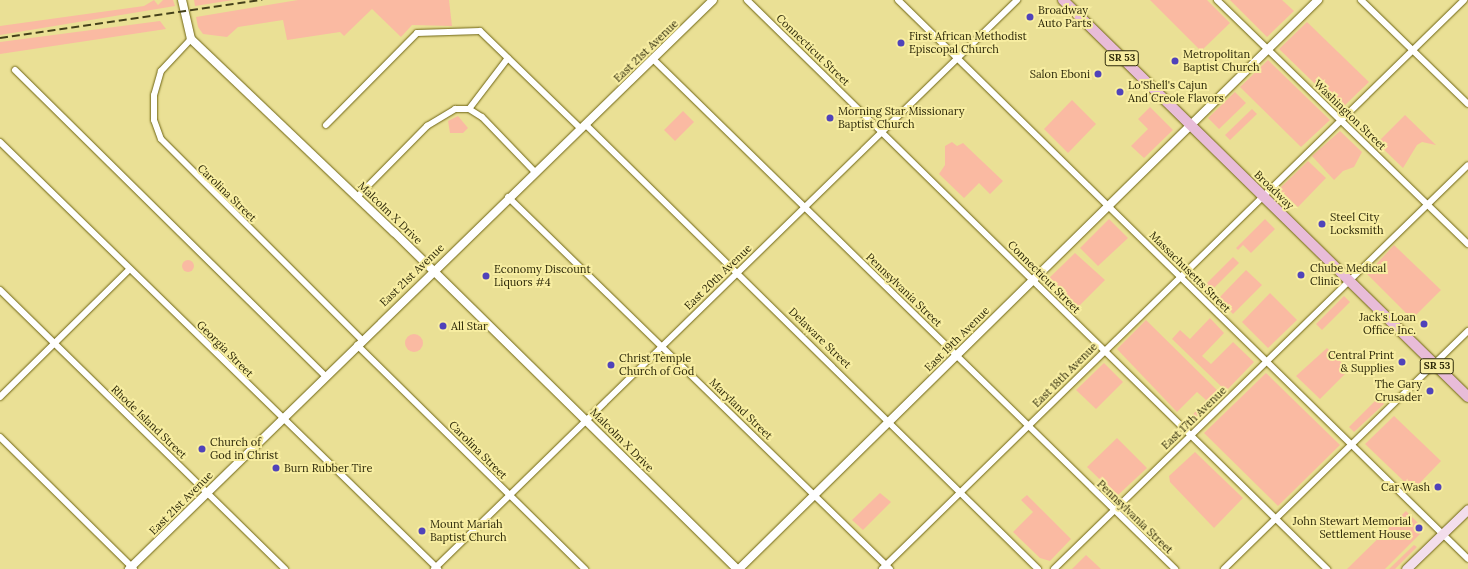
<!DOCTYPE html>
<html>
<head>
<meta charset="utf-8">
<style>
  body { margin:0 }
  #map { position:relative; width:1468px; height:569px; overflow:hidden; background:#eae095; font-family:Lora,serif }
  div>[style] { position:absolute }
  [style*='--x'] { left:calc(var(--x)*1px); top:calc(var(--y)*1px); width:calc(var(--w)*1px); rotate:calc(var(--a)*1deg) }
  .green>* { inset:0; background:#fabaa2 }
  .round { border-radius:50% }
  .roads { filter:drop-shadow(0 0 1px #6d6312) drop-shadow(0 0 1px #6d6312) }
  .minor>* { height:6px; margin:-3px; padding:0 3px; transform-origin:3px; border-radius:3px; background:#fff }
  .tertiary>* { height:8px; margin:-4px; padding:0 4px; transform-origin:4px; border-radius:4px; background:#fff }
  .secondary>* { height:9px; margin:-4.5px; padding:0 4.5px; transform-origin:4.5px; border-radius:4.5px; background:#f3deec }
  .primary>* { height:10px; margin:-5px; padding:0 5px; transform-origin:5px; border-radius:5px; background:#e8bcd8 }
  .rail>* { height:2px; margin-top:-1px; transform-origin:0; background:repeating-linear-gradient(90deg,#44401a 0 8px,transparent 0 12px) }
  .dots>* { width:11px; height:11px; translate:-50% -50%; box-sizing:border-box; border:2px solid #f7eda1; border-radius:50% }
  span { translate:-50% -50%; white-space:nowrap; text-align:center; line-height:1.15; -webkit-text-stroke:4px #f7eda1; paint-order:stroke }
  .shield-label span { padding:1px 3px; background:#f7eda1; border:1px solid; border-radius:3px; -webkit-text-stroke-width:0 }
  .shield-label { font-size:10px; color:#2c2808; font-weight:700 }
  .poi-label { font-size:11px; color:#2c2808 }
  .left { translate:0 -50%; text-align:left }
  .right { translate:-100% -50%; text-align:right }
  .street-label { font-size:11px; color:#2c2808 }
</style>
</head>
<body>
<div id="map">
  <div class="green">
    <i style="clip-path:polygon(154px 0,158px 5px,163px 0,173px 0,175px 6px,0 35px,0 26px,144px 6px)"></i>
    <i style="clip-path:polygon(194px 0,233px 0,195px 6px)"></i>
    <i style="clip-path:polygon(298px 0,449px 0,452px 26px,412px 25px,401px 37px,372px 9px,344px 36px,340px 32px,287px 40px,283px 20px,238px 27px,227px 37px,203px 34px,198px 27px,196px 17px)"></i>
    <i style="clip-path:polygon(1150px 0,1207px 0,1230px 23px,1201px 51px)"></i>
    <i style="clip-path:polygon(1230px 0,1282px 0,1294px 11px,1267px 37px)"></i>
    <i style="clip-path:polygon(160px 21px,166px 29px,0 54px,0 42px)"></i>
    <i style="clip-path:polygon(1307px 22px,1369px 82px,1341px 109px,1279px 49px)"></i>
    <i style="clip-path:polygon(1268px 60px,1330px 120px,1301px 147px,1240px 87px)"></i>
    <i style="clip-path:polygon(1235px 92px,1246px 103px,1219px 129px,1208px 118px)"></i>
    <i style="clip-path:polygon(1072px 100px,1096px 124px,1068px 153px,1044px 129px)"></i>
    <i style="clip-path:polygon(1150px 107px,1173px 130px,1144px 158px,1131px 146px,1148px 129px,1138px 119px)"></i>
    <i style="clip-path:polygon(1252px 109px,1257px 114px,1230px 140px,1225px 135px)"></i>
    <i style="clip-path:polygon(683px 111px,694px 122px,675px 141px,664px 130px)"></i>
    <i style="clip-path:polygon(1405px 115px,1436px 145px,1422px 142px,1417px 145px,1403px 168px,1377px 143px)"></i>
    <i style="clip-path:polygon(458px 116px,468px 128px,463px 133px,450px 133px,448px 121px)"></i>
    <i style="clip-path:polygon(1340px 131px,1362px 152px,1354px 167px,1343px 171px,1334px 180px,1312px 156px)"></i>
    <i style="clip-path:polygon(952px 142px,957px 146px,963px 143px,1003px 181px,990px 194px,979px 183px,964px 198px,939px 174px,945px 165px,945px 146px)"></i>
    <i style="clip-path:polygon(1308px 161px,1326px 178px,1298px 207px,1279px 189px)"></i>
    <i style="clip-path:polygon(1109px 219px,1128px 238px,1098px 266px,1080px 248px)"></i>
    <i style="clip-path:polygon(1265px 219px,1275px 229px,1251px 253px,1243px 245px,1238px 250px,1236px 248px)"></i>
    <i style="clip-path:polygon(1394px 245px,1441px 290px,1412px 319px,1367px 274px)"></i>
    <i style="clip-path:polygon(1075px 253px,1105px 280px,1076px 309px,1047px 280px)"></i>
    <i style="clip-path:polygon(1233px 257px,1239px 263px,1210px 292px,1204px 286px)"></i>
    <i class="round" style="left:182px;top:260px;width:12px;height:12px"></i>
    <i style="clip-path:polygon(1246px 270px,1262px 285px,1233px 314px,1218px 299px)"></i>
    <i style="clip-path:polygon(1270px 293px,1297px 320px,1268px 348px,1242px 322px)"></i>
    <i style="clip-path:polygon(1344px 296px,1350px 302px,1322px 330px,1316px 324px)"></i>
    <i style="clip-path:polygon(1210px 318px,1224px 333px,1202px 356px,1211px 364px,1233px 342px,1254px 362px,1226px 391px,1172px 339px,1180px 330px,1190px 339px)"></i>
    <i style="clip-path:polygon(1146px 320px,1222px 395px,1192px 425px,1187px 421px,1206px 400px,1197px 392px,1177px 412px,1117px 349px)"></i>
    <i class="round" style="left:405px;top:334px;width:18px;height:18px"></i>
    <i style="clip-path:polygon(1327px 348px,1349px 370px,1320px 399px,1296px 376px)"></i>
    <i style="clip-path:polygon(1104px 363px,1123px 382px,1096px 409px,1076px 390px)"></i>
    <i style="clip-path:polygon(1266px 373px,1340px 445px,1278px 506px,1204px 433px)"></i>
    <i style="clip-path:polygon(1378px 398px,1384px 404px,1354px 432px,1349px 427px)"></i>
    <i style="clip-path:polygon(1394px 416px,1441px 461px,1413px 490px,1365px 444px)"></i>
    <i style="clip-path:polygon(1117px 438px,1147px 468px,1117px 496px,1087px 467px)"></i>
    <i style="clip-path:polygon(1195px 452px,1243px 498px,1214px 528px,1170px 482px,1169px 476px)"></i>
    <i style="clip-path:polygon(880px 493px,891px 502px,863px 530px,852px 520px)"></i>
    <i style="clip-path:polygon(1027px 495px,1071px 539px,1050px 561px,1040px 558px,1013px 532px,1033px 512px,1021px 500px)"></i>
    <i style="clip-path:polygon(1406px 511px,1422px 527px,1421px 533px,1385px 569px,1347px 569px)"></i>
    <i style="clip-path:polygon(1414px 545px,1417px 547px,1395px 569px,1389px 569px)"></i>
    <i style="clip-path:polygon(1086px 555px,1101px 569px,1072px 569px)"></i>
  </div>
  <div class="roads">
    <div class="minor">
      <i style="--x:747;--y:0;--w:813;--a:44.45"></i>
      <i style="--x:898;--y:0;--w:798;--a:44.44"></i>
      <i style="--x:1217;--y:0;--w:350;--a:44.2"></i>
      <i style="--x:1361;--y:0;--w:149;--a:44.2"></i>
      <i style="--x:191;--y:39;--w:44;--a:133.2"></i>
      <i style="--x:161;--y:71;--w:25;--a:106"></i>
      <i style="--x:154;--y:95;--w:25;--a:90"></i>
      <i style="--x:154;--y:120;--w:20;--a:70"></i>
      <i style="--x:161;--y:139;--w:284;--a:45"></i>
      <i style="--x:653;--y:59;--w:730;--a:44.33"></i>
      <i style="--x:15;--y:70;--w:436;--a:44.6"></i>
      <i style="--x:469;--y:109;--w:64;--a:-52.6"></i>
      <i style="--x:585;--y:124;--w:635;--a:44.49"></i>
      <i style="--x:326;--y:125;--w:129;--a:-45.3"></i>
      <i style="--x:417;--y:33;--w:63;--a:-1.8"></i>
      <i style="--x:480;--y:31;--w:141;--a:44.1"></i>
      <i style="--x:0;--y:142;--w:612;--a:44.27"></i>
      <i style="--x:357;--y:197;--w:100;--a:-45.4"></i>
      <i style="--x:427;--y:126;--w:33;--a:-31"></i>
      <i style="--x:455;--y:109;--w:14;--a:0"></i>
      <i style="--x:469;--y:109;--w:15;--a:32"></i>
      <i style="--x:482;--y:117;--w:76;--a:46.1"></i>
      <i style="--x:508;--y:197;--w:533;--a:44.24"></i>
      <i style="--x:0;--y:290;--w:399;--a:44.4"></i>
      <i style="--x:357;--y:345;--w:320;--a:44.5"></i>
      <i style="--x:0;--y:397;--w:182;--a:-44.6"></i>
      <i style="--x:0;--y:437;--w:188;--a:44.6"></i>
      <i style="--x:434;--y:569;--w:815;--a:-44.3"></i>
      <i style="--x:882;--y:569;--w:814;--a:-44.35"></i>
      <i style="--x:1054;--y:569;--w:578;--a:-44.3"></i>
      <i style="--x:1224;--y:569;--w:341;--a:-44.3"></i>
    </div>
    <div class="tertiary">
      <i style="--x:182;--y:0;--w:40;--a:77"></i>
      <i style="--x:191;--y:39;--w:280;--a:43.6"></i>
      <i style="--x:394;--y:232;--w:481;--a:44.5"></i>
      <i style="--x:129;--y:569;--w:815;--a:-44.25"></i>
      <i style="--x:739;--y:569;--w:812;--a:-44.5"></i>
    </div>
    <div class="secondary">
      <i style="--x:1406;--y:569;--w:86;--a:-44.1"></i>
    </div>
    <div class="primary">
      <i style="--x:1063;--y:0;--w:567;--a:44.43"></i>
    </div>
  </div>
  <div class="rail">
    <i style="--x:0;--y:38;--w:265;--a:-8.3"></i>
  </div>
  <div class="dots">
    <i style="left:1030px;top:17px;background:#5043ba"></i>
    <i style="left:901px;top:43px;background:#5043ba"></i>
    <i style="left:1175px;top:61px;background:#5043ba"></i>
    <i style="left:1098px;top:74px;background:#5043ba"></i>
    <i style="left:1120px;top:92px;background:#5043ba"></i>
    <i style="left:830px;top:118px;background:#5043ba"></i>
    <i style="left:1322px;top:224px;background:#5043ba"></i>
    <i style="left:1301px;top:275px;background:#5043ba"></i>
    <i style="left:486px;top:276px;background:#5043ba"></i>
    <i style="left:1424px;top:324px;background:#5043ba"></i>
    <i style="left:443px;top:326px;background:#5043ba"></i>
    <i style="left:1402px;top:362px;background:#5043ba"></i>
    <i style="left:611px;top:365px;background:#5043ba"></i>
    <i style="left:1430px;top:391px;background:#5043ba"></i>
    <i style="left:202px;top:449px;background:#5043ba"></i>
    <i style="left:276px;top:468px;background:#5043ba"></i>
    <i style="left:1438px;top:487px;background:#5043ba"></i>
    <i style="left:1419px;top:528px;background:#5043ba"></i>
    <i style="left:422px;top:531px;background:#5043ba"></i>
  </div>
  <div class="shield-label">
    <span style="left:1122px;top:58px">SR 53</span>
    <span style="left:1437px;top:366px">SR 53</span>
  </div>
  <div class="poi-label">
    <span class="left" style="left:1038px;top:17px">Broadway<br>Auto Parts</span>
    <span class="left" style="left:909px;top:43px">First African Methodist<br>Episcopal Church</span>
    <span class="left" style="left:1183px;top:61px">Metropolitan<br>Baptist Church</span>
    <span class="right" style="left:1090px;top:74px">Salon Eboni</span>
    <span class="left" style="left:1128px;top:92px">Lo'Shell's Cajun<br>And Creole Flavors</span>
    <span class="left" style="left:838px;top:118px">Morning Star Missionary<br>Baptist Church</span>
    <span class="left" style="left:1330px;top:224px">Steel City<br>Locksmith</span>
    <span class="left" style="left:1310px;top:275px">Chube Medical<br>Clinic</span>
    <span class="left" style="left:494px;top:276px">Economy Discount<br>Liquors #4</span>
    <span class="right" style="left:1416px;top:324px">Jack's Loan<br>Office Inc.</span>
    <span class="left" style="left:451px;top:326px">All Star</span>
    <span class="right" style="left:1394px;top:362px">Central Print<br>&amp; Supplies</span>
    <span class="left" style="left:619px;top:365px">Christ Temple<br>Church of God</span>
    <span class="right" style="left:1422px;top:391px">The Gary<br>Crusader</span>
    <span class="left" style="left:210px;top:449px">Church of<br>God in Christ</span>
    <span class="left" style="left:284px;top:468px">Burn Rubber Tire</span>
    <span class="right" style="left:1430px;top:487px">Car Wash</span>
    <span class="right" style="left:1411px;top:528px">John Stewart Memorial<br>Settlement House</span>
    <span class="left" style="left:430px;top:531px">Mount Mariah<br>Baptist Church</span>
  </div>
  <div class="street-label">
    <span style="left:813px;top:50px;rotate:44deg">Connecticut Street</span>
    <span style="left:646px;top:51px;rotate:-44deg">East 21st Avenue</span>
    <span style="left:1350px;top:115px;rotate:44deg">Washington Street</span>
    <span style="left:1274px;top:190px;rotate:44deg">Broadway</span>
    <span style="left:227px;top:193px;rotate:44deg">Carolina Street</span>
    <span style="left:390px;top:213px;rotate:44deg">Malcolm X Drive</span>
    <span style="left:1190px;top:272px;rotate:45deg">Massachusetts Street</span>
    <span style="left:412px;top:275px;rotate:-44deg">East 21st Avenue</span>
    <span style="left:718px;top:277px;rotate:-44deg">East 20th Avenue</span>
    <span style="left:1044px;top:277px;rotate:45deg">Connecticut Street</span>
    <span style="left:904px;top:290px;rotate:44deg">Pennsylvania Street</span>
    <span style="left:820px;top:338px;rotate:44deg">Delaware Street</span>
    <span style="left:957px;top:339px;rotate:-45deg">East 19th Avenue</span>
    <span style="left:225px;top:349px;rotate:45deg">Georgia Street</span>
    <span style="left:1065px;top:375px;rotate:-45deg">East 18th Avenue</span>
    <span style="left:741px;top:409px;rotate:44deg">Maryland Street</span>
    <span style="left:1194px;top:418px;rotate:-44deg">East 17th Avenue</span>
    <span style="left:149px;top:422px;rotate:44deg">Rhode Island Street</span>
    <span style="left:622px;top:440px;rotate:45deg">Malcolm X Drive</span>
    <span style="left:478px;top:450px;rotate:45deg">Carolina Street</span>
    <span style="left:181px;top:503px;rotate:-45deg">East 21st Avenue</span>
    <span style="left:1135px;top:517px;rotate:44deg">Pennsylvania Street</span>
  </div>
</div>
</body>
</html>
